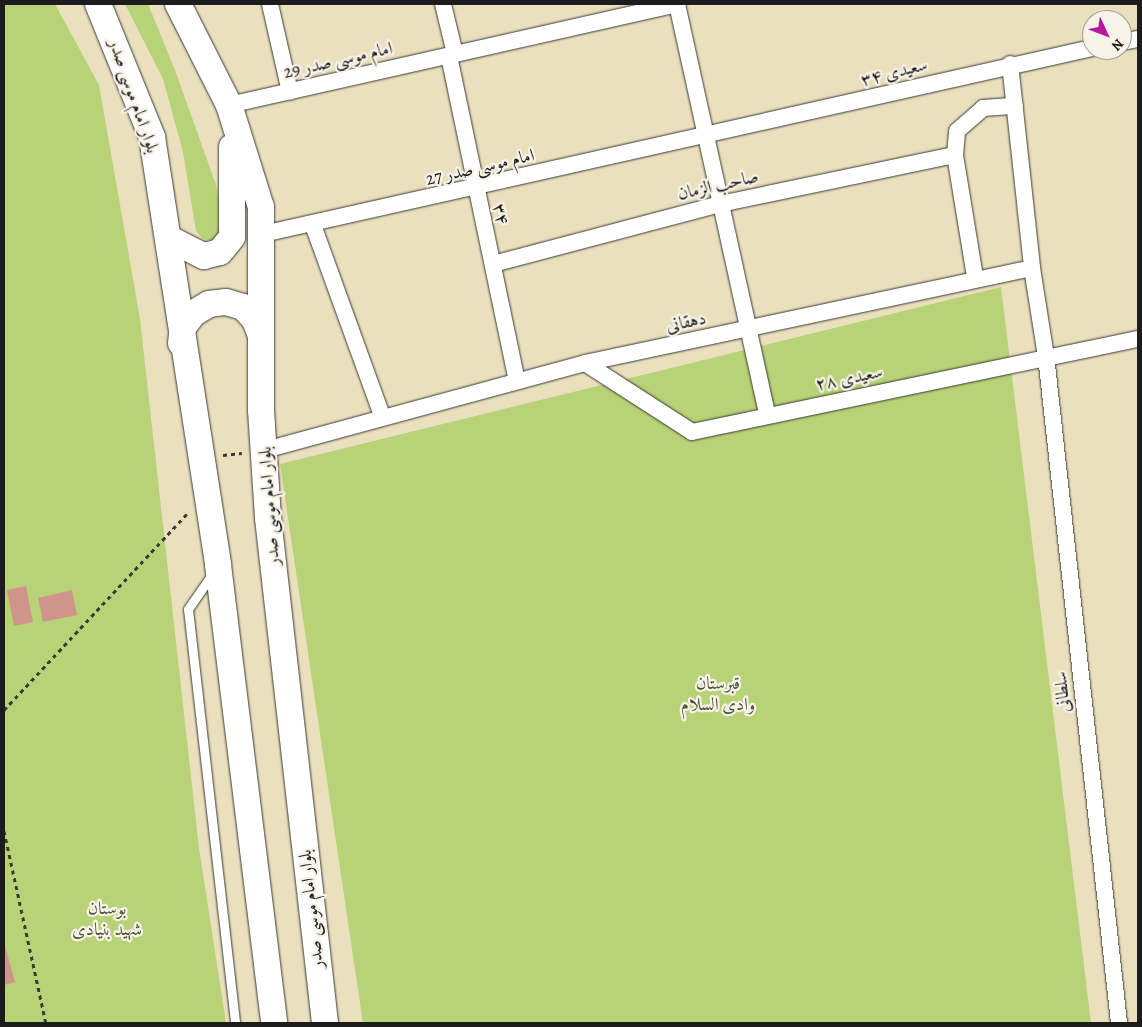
<!DOCTYPE html>
<html>
<head>
<meta charset="utf-8">
<style>
  body { margin:0 }
  #map { position:relative; width:1142px; height:1027px; overflow:hidden; background:#eae0be; font-family:Alegreya,Amiri,serif }
  div>[style] { position:absolute }
  [style*='--x'] { left:calc(var(--x)*1px); top:calc(var(--y)*1px); width:calc(var(--w)*1px); rotate:calc(var(--a)*1deg) }
  .green>* { inset:0; background:#b7d277 }
  .building>* { inset:0; background:#cf958c }
  .path>* { height:3px; margin-top:-1.5px; transform-origin:0; background:repeating-linear-gradient(90deg,#3b3934 0 4px,transparent 0 8px) }
  .roads { filter:drop-shadow(0 0 1px #3b3934) drop-shadow(0 0 1px #3b3934) }
  .lane>* { height:9px; margin:-4.5px; padding:0 4.5px; transform-origin:4.5px; border-radius:4.5px; background:#fff }
  .street>* { height:16px; margin:-8px; padding:0 8px; transform-origin:8px; border-radius:8px; background:#fff }
  .primary>* { height:26px; margin:-13px; padding:0 13px; transform-origin:13px; border-radius:13px; background:#fff }
  span { translate:-50% -50%; white-space:nowrap; text-align:center; line-height:1.15; -webkit-text-stroke:4.5px #f7f3e8; paint-order:stroke }
  .street-label { font-size:18px; color:#1c1c1c }
  .park-label { font-size:18px; color:#4a5337 }
  .frame { position:absolute; inset:0; border:5px solid #1c1c1c; pointer-events:none }
  .north { position:absolute; left:1082px; top:10px; width:50px; height:50px; box-sizing:border-box; background:#f7f3e8; border:1px solid #9f9d96; border-radius:50%; rotate:133deg; font-size:14px; font-weight:700; line-height:20px; text-align:center; color:#1c1c1c }
  .north::after { content:''; display:block; margin:auto; width:18px; height:22px; background:#b5179e; clip-path:polygon(50% 0,100% 100%,50% 72%,0 100%) }
</style>
</head>
<body>
<div id="map">
  <div class="green">
    <i style="clip-path:polygon(4px 4px,55px 4px,99px 85px,140px 319px,199px 848px,226px 1023px,4px 1023px)"></i>
    <i style="clip-path:polygon(125px 4px,148px 4px,175px 70px,216px 185px,224px 227px,214px 241px,203px 239px,196px 231px,183px 152px,163px 79px)"></i>
    <i style="clip-path:polygon(1001px 287px,1091px 1023px,363px 1023px,280px 464px)"></i>
  </div>
  <div class="building">
    <i style="clip-path:polygon(26px 586px,33px 622px,14px 626px,7px 590px)"></i>
    <i style="clip-path:polygon(72px 590px,77px 615px,43px 622px,38px 598px)"></i>
    <i style="clip-path:polygon(4px 943px,15px 982px,4px 985px)"></i>
  </div>
  <div class="path">
    <i style="--x:223;--y:455;--w:19;--a:-6"></i>
    <i style="--x:4;--y:710;--w:268;--a:-47"></i>
    <i style="--x:4;--y:831;--w:197;--a:77.7"></i>
  </div>
  <div class="roads">
    <div class="lane">
      <i style="--x:213;--y:573;--w:44;--a:124.8"></i>
      <i style="--x:188;--y:609;--w:417;--a:83.5"></i>
    </div>
    <div class="street">
      <i style="--x:270;--y:4;--w:90;--a:77.2"></i>
      <i style="--x:443;--y:4;--w:51;--a:76.5"></i>
      <i style="--x:677;--y:4;--w:421;--a:77.6"></i>
      <i style="--x:1122;--y:42;--w:16;--a:-11"></i>
      <i style="--x:449;--y:56;--w:332;--a:78.2"></i>
      <i style="--x:1010;--y:64;--w:205;--a:83.8"></i>
      <i style="--x:229;--y:105;--w:460;--a:-12.7"></i>
      <i style="--x:313;--y:225;--w:203;--a:70.1"></i>
      <i style="--x:263;--y:234;--w:850;--a:-12.65"></i>
      <i style="--x:493;--y:264;--w:235;--a:-14.8"></i>
      <i style="--x:720;--y:204;--w:240;--a:-11.8"></i>
      <i style="--x:975;--y:277;--w:124;--a:-99.3"></i>
      <i style="--x:955;--y:155;--w:24;--a:-85"></i>
      <i style="--x:957;--y:131;--w:35;--a:-41"></i>
      <i style="--x:983;--y:108;--w:32;--a:-4"></i>
      <i style="--x:585;--y:363;--w:127;--a:32.8"></i>
      <i style="--x:692;--y:432;--w:456;--a:-11.8"></i>
      <i style="--x:265;--y:450;--w:332;--a:-15.2"></i>
      <i style="--x:585;--y:363;--w:457;--a:-12"></i>
      <i style="--x:1032;--y:268;--w:89;--a:81"></i>
      <i style="--x:1046;--y:356;--w:671;--a:83.75"></i>
    </div>
    <div class="primary">
      <i style="--x:98;--y:4;--w:144;--a:67.9"></i>
      <i style="--x:152;--y:137;--w:433;--a:81.2"></i>
      <i style="--x:218;--y:565;--w:461;--a:83"></i>
      <i style="--x:178;--y:4;--w:113;--a:63.2"></i>
      <i style="--x:229;--y:105;--w:107;--a:72.6"></i>
      <i style="--x:261;--y:207;--w:203;--a:90"></i>
      <i style="--x:261;--y:410;--w:108;--a:86.3"></i>
      <i style="--x:268;--y:518;--w:508;--a:83.56"></i>
      <i style="--x:170;--y:239;--w:38;--a:27"></i>
      <i style="--x:204;--y:256;--w:16;--a:-14"></i>
      <i style="--x:220;--y:252;--w:19;--a:-51"></i>
      <i style="--x:232;--y:237;--w:90;--a:-90"></i>
      <i style="--x:181;--y:343;--w:16;--a:-83"></i>
      <i style="--x:183;--y:327;--w:18;--a:-52"></i>
      <i style="--x:194;--y:313;--w:17;--a:-31"></i>
      <i style="--x:209;--y:304;--w:17;--a:-7"></i>
      <i style="--x:226;--y:302;--w:18;--a:16"></i>
      <i style="--x:243;--y:307;--w:18;--a:47"></i>
      <i style="--x:255;--y:320;--w:17;--a:69"></i>
    </div>
  </div>
  <div class="street-label">
    <span style="left:338px;top:60px;rotate:-13deg">امام موسی صدر 29</span>
    <span style="left:894px;top:72px;rotate:-14deg">سعیدی ۳۴</span>
    <span style="left:134px;top:96px;rotate:71deg">بلوار امام موسی صدر</span>
    <span style="left:480px;top:167px;rotate:-13deg">امام موسی صدر 27</span>
    <span style="left:718px;top:185px;rotate:-13deg">صاحب الزمان</span>
    <span style="left:501px;top:214px;rotate:76deg">۳۴</span>
    <span style="left:686px;top:322px;rotate:-12deg">دهقانی</span>
    <span style="left:849px;top:378px;rotate:-12deg">سعیدی ۲۸</span>
    <span style="left:269px;top:506px;rotate:-94deg">بلوار امام موسی صدر</span>
    <span style="left:1062px;top:692px;rotate:-96deg">سلطانی</span>
    <span style="left:311px;top:909px;rotate:-96deg">بلوار امام موسی صدر</span>
  </div>
  <div class="park-label">
    <span style="left:718px;top:694px">قبرستان<br>وادی السلام</span>
    <span style="left:107px;top:919px">بوستان<br>شهید بنیادی</span>
  </div>
  <div class="frame"></div>
  <div class="north">N</div>
</div>
</body>
</html>
